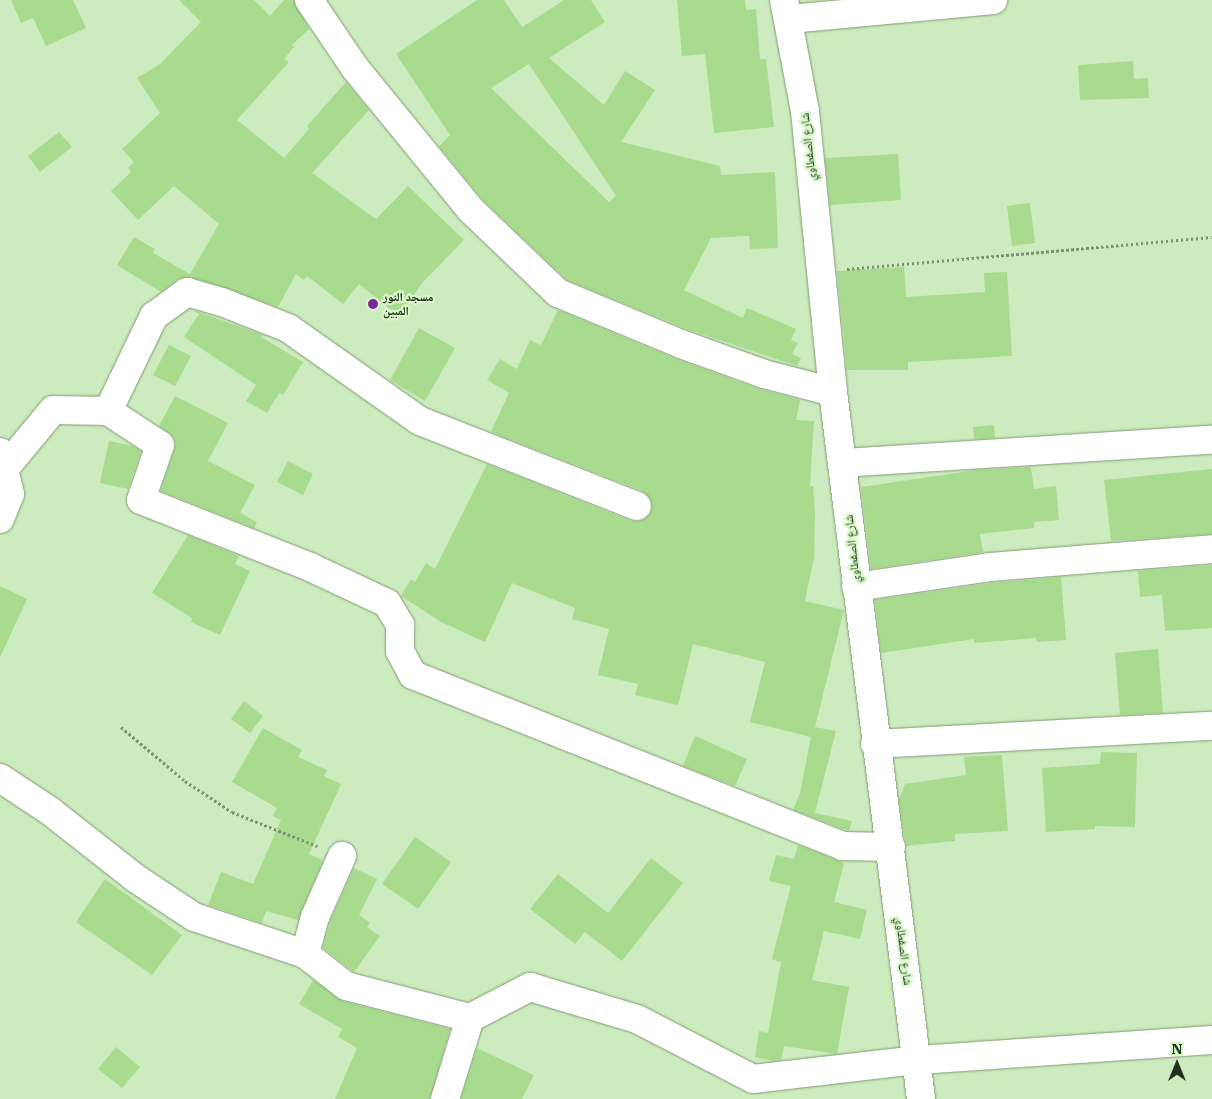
<!DOCTYPE html>
<html>
<head>
<meta charset="utf-8">
<style>
  body { margin:0 }
  #map { position:relative; width:1212px; height:1099px; overflow:hidden; background:#ccebbe; font-family:"IBM Plex Serif","Noto Naskh Arabic",serif }
  div>[style] { position:absolute }
  [style*='--x'] { left:calc(var(--x)*1px); top:calc(var(--y)*1px); width:calc(var(--w)*1px); rotate:calc(var(--a)*1deg) }
  .building>* { inset:0; background:#a9db8f }
  .path>* { height:3px; margin-top:-1.5px; transform-origin:0; background:repeating-linear-gradient(90deg,#7c9272 0 2.5px,transparent 0 5px) }
  .roads { filter:drop-shadow(0 0 1px #7f9c71) drop-shadow(0 0 1px #7f9c71) }
  .minor>* { height:28px; margin:-14px; padding:0 14px; transform-origin:14px; border-radius:14px; background:#fff }
  .dots>* { width:14px; height:14px; translate:-50% -50%; box-sizing:border-box; border:2px solid #d9f8ca; border-radius:50% }
  span { translate:-50% -50%; white-space:nowrap; text-align:center; line-height:1.15; -webkit-text-stroke:4.5px #d9f8ca; paint-order:stroke }
  .street-label { font-size:12px; color:#24301e }
  .poi-label { font-size:12px; color:#24301e; font-weight:700 }
  .left { translate:0 -50%; text-align:left }
  .north { position:absolute; left:1152px; top:1039px; width:50px; height:50px; -webkit-text-stroke:4px #d9f8ca; paint-order:stroke; rotate:0deg; font-size:14px; font-weight:700; line-height:20px; text-align:center; color:#24301e }
  .north::after { content:''; display:block; margin:auto; width:18px; height:22px; background:#24301e; clip-path:polygon(50% 0,100% 100%,50% 72%,0 100%) }
</style>
</head>
<body>
<div id="map">
  <div class="building">
    <i style="clip-path:polygon(11px 0,73px 0,86px 28px,46px 46px,33px 18px,21px 23px)"></i>
    <i style="clip-path:polygon(179px 0,254px 0,270px 16px,284px 0,294px 0,309px 29px,292px 45px,294px 47px,284px 59px,289px 62px,237px 120px,284px 158px,309px 129px,307px 126px,346px 82px,369px 110px,312px 173px,376px 219px,408px 186px,464px 240px,422px 283px,399px 316px,359px 284px,343px 304px,307px 276px,304px 280px,296px 274px,278px 307px,191px 277px,178px 279px,161px 292px,117px 265px,134px 237px,155px 249px,153px 253px,190px 274px,219px 224px,174px 186px,138px 220px,111px 191px,131px 172px,128px 168px,134px 162px,122px 149px,160px 113px,137px 78px,160px 64px,201px 22px)"></i>
    <i style="clip-path:polygon(evenodd,477px 0,504px 0,522px 27px,564px 0,591px 0,605px 22px,549px 58px,604px 105px,625px 71px,655px 90px,621px 142px,720px 166px,721px 175px,775px 172px,778px 248px,750px 249px,749px 236px,711px 238px,684px 290px,743px 318px,747px 308px,796px 329px,791px 340px,798px 343px,792px 354px,801px 358px,797px 366px,687px 329px,567px 280px,482px 199px,439px 146px,450px 135px,396px 54px,477px 0,529px 64px,616px 196px,609px 202px,491px 88px,529px 64px)"></i>
    <i style="clip-path:polygon(677px 0,745px 0,746px 10px,756px 9px,760px 59px,766px 59px,774px 127px,714px 133px,705px 54px,682px 56px)"></i>
    <i style="clip-path:polygon(1133px 61px,1134px 79px,1148px 78px,1149px 98px,1080px 100px,1078px 65px)"></i>
    <i style="clip-path:polygon(59px 132px,72px 147px,40px 172px,28px 156px)"></i>
    <i style="clip-path:polygon(898px 154px,901px 200px,830px 205px,825px 158px)"></i>
    <i style="clip-path:polygon(1030px 203px,1035px 243px,1012px 246px,1007px 206px)"></i>
    <i style="clip-path:polygon(904px 267px,906px 297px,985px 292px,984px 273px,1007px 272px,1012px 356px,908px 362px,908px 370px,847px 370px,837px 271px)"></i>
    <i style="clip-path:polygon(193px 310px,263px 335px,261px 337px,303px 362px,283px 395px,279px 393px,267px 413px,246px 401px,256px 385px,184px 337px,199px 314px)"></i>
    <i style="clip-path:polygon(558px 310px,676px 359px,759px 389px,800px 400px,796px 420px,814px 421px,810px 486px,813px 486px,815px 514px,814px 558px,805px 601px,844px 610px,815px 727px,836px 731px,815px 813px,852px 821px,849px 831px,793px 810px,800px 793px,811px 737px,750px 722px,765px 662px,693px 644px,678px 705px,635px 695px,638px 684px,598px 675px,609px 629px,572px 619px,575px 608px,512px 583px,485px 642px,441px 622px,401px 596px,411px 579px,415px 582px,426px 563px,435px 569px,487px 464px,631px 521px,640px 521px,651px 512px,652px 503px,643px 491px,491px 432px,509px 393px,487px 380px,500px 359px,517px 369px,530px 340px,541px 345px)"></i>
    <i style="clip-path:polygon(419px 328px,455px 348px,425px 401px,390px 380px)"></i>
    <i style="clip-path:polygon(169px 345px,191px 356px,175px 386px,153px 375px)"></i>
    <i style="clip-path:polygon(175px 396px,228px 423px,208px 461px,255px 485px,240px 513px,257px 522px,254px 528px,161px 491px,176px 444px,173px 436px,159px 426px)"></i>
    <i style="clip-path:polygon(994px 425px,995px 438px,974px 439px,973px 427px)"></i>
    <i style="clip-path:polygon(109px 441px,133px 446px,141px 451px,128px 489px,100px 483px)"></i>
    <i style="clip-path:polygon(288px 461px,313px 474px,303px 495px,277px 482px)"></i>
    <i style="clip-path:polygon(1031px 467px,1034px 489px,1056px 486px,1059px 520px,1034px 522px,1034px 528px,980px 534px,983px 552px,871px 569px,861px 487px,977px 470px)"></i>
    <i style="clip-path:polygon(1212px 469px,1212px 534px,1111px 541px,1104px 480px)"></i>
    <i style="clip-path:polygon(188px 535px,239px 556px,235px 564px,250px 571px,220px 635px,191px 622px,192px 618px,152px 593px)"></i>
    <i style="clip-path:polygon(1212px 565px,1212px 628px,1165px 631px,1162px 595px,1140px 597px,1138px 571px)"></i>
    <i style="clip-path:polygon(1061px 577px,1066px 640px,1037px 642px,1036px 638px,974px 643px,974px 639px,881px 653px,875px 600px,992px 583px)"></i>
    <i style="clip-path:polygon(0 586px,27px 599px,0 657px)"></i>
    <i style="clip-path:polygon(1158px 649px,1163px 713px,1120px 715px,1115px 653px)"></i>
    <i style="clip-path:polygon(244px 701px,263px 716px,250px 733px,231px 719px)"></i>
    <i style="clip-path:polygon(263px 728px,302px 750px,298px 757px,327px 770px,324px 776px,341px 784px,309px 854px,323px 860px,298px 920px,266px 911px,262px 923px,208px 905px,221px 872px,253px 884px,281px 820px,273px 816px,277px 808px,232px 782px)"></i>
    <i style="clip-path:polygon(695px 736px,747px 759px,735px 786px,683px 766px)"></i>
    <i style="clip-path:polygon(1101px 752px,1137px 753px,1135px 827px,1095px 826px,1095px 829px,1046px 832px,1042px 768px,1100px 764px)"></i>
    <i style="clip-path:polygon(1002px 755px,1008px 831px,955px 834px,955px 841px,906px 846px,899px 800px,905px 784px,966px 775px,964px 757px)"></i>
    <i style="clip-path:polygon(415px 837px,451px 862px,418px 909px,382px 884px)"></i>
    <i style="clip-path:polygon(798px 845px,844px 863px,834px 902px,867px 910px,860px 939px,824px 931px,812px 980px,849px 987px,837px 1054px,784px 1046px,781px 1060px,774px 1061px,755px 1057px,759px 1031px,768px 1033px,781px 962px,772px 959px,791px 886px,769px 881px,776px 855px,794px 859px)"></i>
    <i style="clip-path:polygon(651px 858px,683px 883px,622px 961px,585px 932px,575px 944px,530px 909px,558px 874px,608px 913px)"></i>
    <i style="clip-path:polygon(354px 868px,377px 879px,359px 915px,370px 923px,367px 927px,380px 936px,354px 972px,323px 948px,330px 922px)"></i>
    <i style="clip-path:polygon(105px 879px,182px 935px,152px 975px,76px 922px)"></i>
    <i style="clip-path:polygon(313px 980px,342px 1001px,450px 1029px,430px 1099px,335px 1099px,357px 1048px,338px 1037px,342px 1029px,299px 1004px)"></i>
    <i style="clip-path:polygon(116px 1047px,140px 1067px,122px 1088px,98px 1069px)"></i>
    <i style="clip-path:polygon(477px 1048px,534px 1075px,522px 1099px,461px 1099px)"></i>
  </div>
  <div class="path">
    <i style="--x:847;--y:269;--w:366;--a:-5"></i>
    <i style="--x:121;--y:727;--w:84;--a:40.2"></i>
    <i style="--x:185;--y:781;--w:56;--a:33.4"></i>
    <i style="--x:232;--y:812;--w:92;--a:21.8"></i>
  </div>
  <div class="roads">
    <div class="minor">
      <i style="--x:309;--y:0;--w:82;--a:55.9"></i>
      <i style="--x:355;--y:68;--w:183;--a:50.8"></i>
      <i style="--x:471;--y:210;--w:120;--a:43.7"></i>
      <i style="--x:558;--y:293;--w:133;--a:22.5"></i>
      <i style="--x:681;--y:344;--w:88;--a:19.9"></i>
      <i style="--x:764;--y:374;--w:71;--a:14.6"></i>
      <i style="--x:784;--y:0;--w:113;--a:79.3"></i>
      <i style="--x:805;--y:111;--w:282;--a:84.3"></i>
      <i style="--x:833;--y:392;--w:712;--a:82.9"></i>
      <i style="--x:790;--y:19;--w:204;--a:-5.3"></i>
      <i style="--x:108;--y:411;--w:106;--a:-64.2"></i>
      <i style="--x:154;--y:316;--w:41;--a:-36"></i>
      <i style="--x:187;--y:292;--w:36;--a:16"></i>
      <i style="--x:222;--y:302;--w:71;--a:21.5"></i>
      <i style="--x:288;--y:328;--w:161;--a:35.2"></i>
      <i style="--x:420;--y:421;--w:233;--a:21.4"></i>
      <i style="--x:0;--y:452;--w:43;--a:76.6"></i>
      <i style="--x:10;--y:494;--w:27;--a:112"></i>
      <i style="--x:842;--y:463;--w:371;--a:-3.6"></i>
      <i style="--x:5;--y:468;--w:75;--a:-50.4"></i>
      <i style="--x:53;--y:410;--w:55;--a:1"></i>
      <i style="--x:108;--y:411;--w:62;--a:33.2"></i>
      <i style="--x:160;--y:445;--w:58;--a:109.1"></i>
      <i style="--x:141;--y:500;--w:182;--a:21.6"></i>
      <i style="--x:310;--y:567;--w:85;--a:25.1"></i>
      <i style="--x:387;--y:603;--w:26;--a:59"></i>
      <i style="--x:400;--y:625;--w:26;--a:90"></i>
      <i style="--x:400;--y:651;--w:27;--a:62"></i>
      <i style="--x:413;--y:675;--w:462;--a:21.7"></i>
      <i style="--x:842;--y:846;--w:49;--a:1.2"></i>
      <i style="--x:856;--y:587;--w:135;--a:-8.5"></i>
      <i style="--x:990;--y:567;--w:223;--a:-4.6"></i>
      <i style="--x:875;--y:744;--w:337;--a:-3.1"></i>
      <i style="--x:0;--y:778;--w:60;--a:33.4"></i>
      <i style="--x:50;--y:811;--w:108;--a:38.2"></i>
      <i style="--x:135;--y:878;--w:71;--a:33.5"></i>
      <i style="--x:194;--y:917;--w:117;--a:18.4"></i>
      <i style="--x:305;--y:954;--w:52;--a:38"></i>
      <i style="--x:346;--y:986;--w:128;--a:14.5"></i>
      <i style="--x:470;--y:1018;--w:68;--a:-27.3"></i>
      <i style="--x:530;--y:987;--w:112;--a:16.7"></i>
      <i style="--x:637;--y:1019;--w:131;--a:27.3"></i>
      <i style="--x:753;--y:1079;--w:166;--a:-6.6"></i>
      <i style="--x:918;--y:1060;--w:295;--a:-3.9"></i>
      <i style="--x:305;--y:954;--w:38;--a:-75"></i>
      <i style="--x:315;--y:917;--w:67;--a:-66.1"></i>
      <i style="--x:445;--y:1099;--w:85;--a:-72.8"></i>
    </div>
  </div>
  <div class="dots">
    <i style="left:373px;top:304px;background:#7b2898"></i>
  </div>
  <div class="street-label">
    <span style="left:808px;top:147px;rotate:-96deg">شارع الصفطاوي</span>
    <span style="left:852px;top:549px;rotate:-96deg">شارع الصفطاوي</span>
    <span style="left:904px;top:951px;rotate:83deg">شارع الصفطاوي</span>
  </div>
  <div class="poi-label">
    <span class="left" style="left:383px;top:304px">مسجد النور<br>المبين</span>
  </div>
  <div class="north">N</div>
</div>
</body>
</html>
